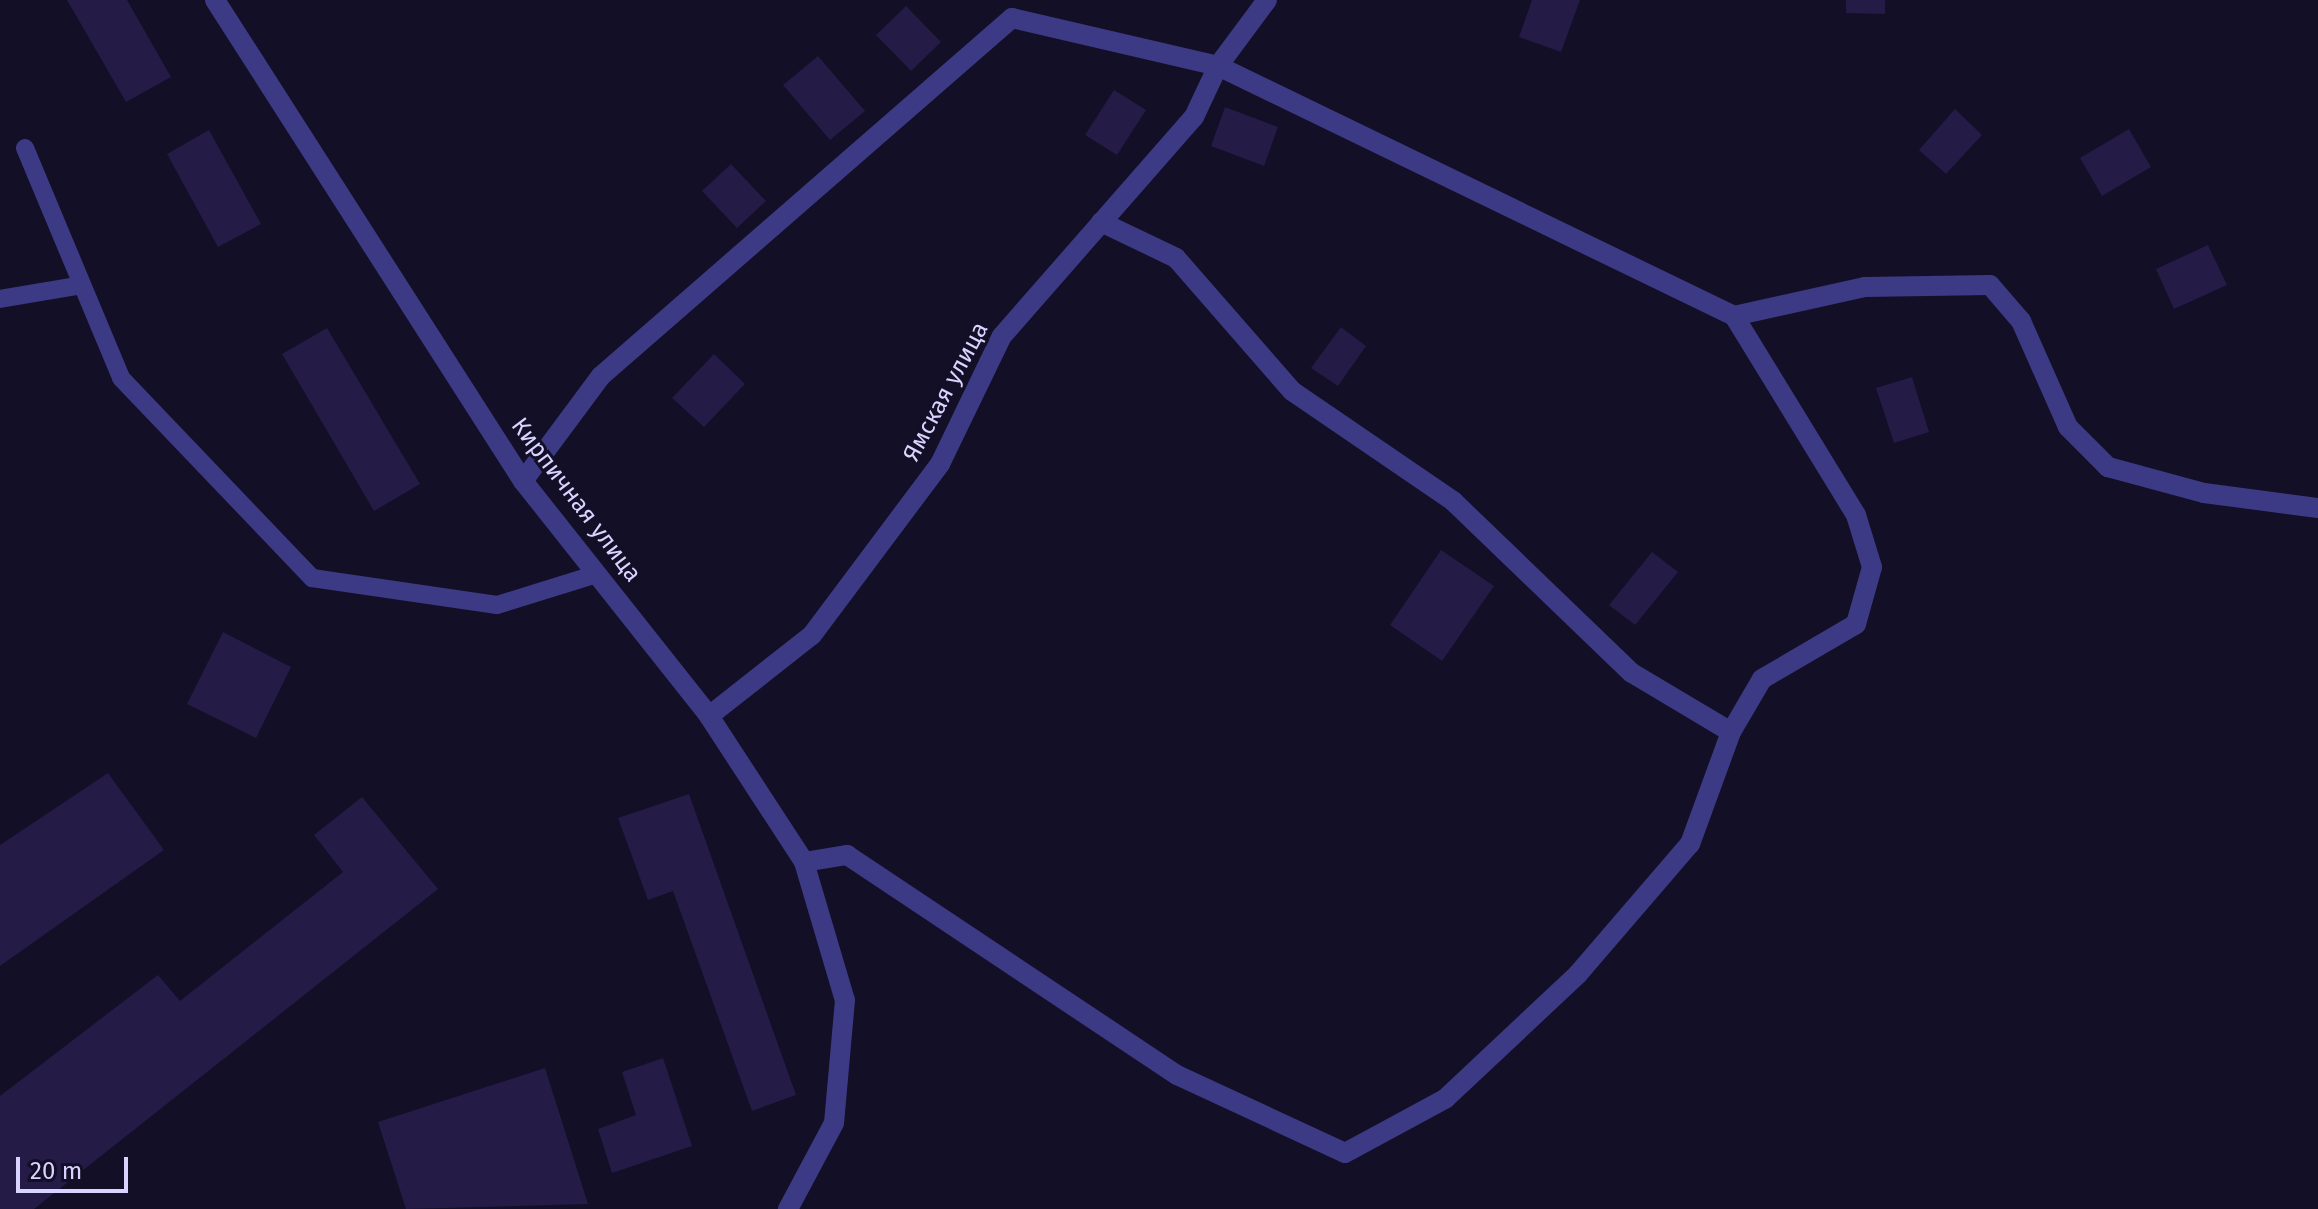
<!DOCTYPE html>
<html>
<head>
<meta charset="utf-8">
<style>
  body { margin:0 }
  #map { position:relative; width:2318px; height:1209px; overflow:hidden; background:#130f26; font-family:"Fira Sans",sans-serif }
  div>[style] { position:absolute }
  [style*='--x'] { left:calc(var(--x)*1px); top:calc(var(--y)*1px); width:calc(var(--w)*1px); rotate:calc(var(--a)*1deg) }
  .building>* { inset:0; background:#241b47 }
  .service>* { height:18px; margin:-9px; padding:0 9px; transform-origin:9px; border-radius:9px; background:#3d3a85 }
  .minor>* { height:20px; margin:-10px; padding:0 10px; transform-origin:10px; border-radius:10px; background:#3d3a85 }
  span { translate:-50% -50%; white-space:nowrap; text-align:center; line-height:1.15; -webkit-text-stroke:6px #130f26; paint-order:stroke }
  .street-label { font-size:24px; color:#d9d4ff }
  .scale { position:absolute; left:16px; top:1157px; width:112px; height:36px; box-sizing:border-box; border:4px solid #d9d4ff; border-top:0; padding-left:10px; font-size:24px; line-height:28px; white-space:nowrap; color:#d9d4ff; -webkit-text-stroke:6px #130f26; paint-order:stroke }
</style>
</head>
<body>
<div id="map">
  <div class="building">
    <i style="clip-path:polygon(67px 0,127px 0,171px 77px,126px 102px)"></i>
    <i style="clip-path:polygon(1532px 0,1580px 0,1561px 52px,1519px 37px)"></i>
    <i style="clip-path:polygon(1846px 0,1885px 0,1885px 14px,1846px 13px)"></i>
    <i style="clip-path:polygon(906px 6px,941px 42px,911px 71px,876px 35px)"></i>
    <i style="clip-path:polygon(818px 56px,865px 111px,830px 140px,783px 85px)"></i>
    <i style="clip-path:polygon(1114px 90px,1146px 110px,1117px 155px,1085px 135px)"></i>
    <i style="clip-path:polygon(1225px 107px,1278px 127px,1264px 166px,1211px 146px)"></i>
    <i style="clip-path:polygon(1955px 109px,1982px 135px,1946px 174px,1919px 150px)"></i>
    <i style="clip-path:polygon(2129px 129px,2151px 167px,2102px 196px,2080px 158px)"></i>
    <i style="clip-path:polygon(209px 130px,261px 224px,218px 247px,167px 154px)"></i>
    <i style="clip-path:polygon(731px 164px,766px 201px,737px 228px,702px 191px)"></i>
    <i style="clip-path:polygon(2208px 245px,2227px 285px,2174px 309px,2156px 269px)"></i>
    <i style="clip-path:polygon(1341px 327px,1366px 346px,1338px 386px,1311px 368px)"></i>
    <i style="clip-path:polygon(327px 328px,420px 484px,374px 511px,282px 354px)"></i>
    <i style="clip-path:polygon(714px 354px,745px 384px,704px 427px,672px 398px)"></i>
    <i style="clip-path:polygon(1912px 377px,1929px 432px,1894px 443px,1876px 388px)"></i>
    <i style="clip-path:polygon(1441px 550px,1494px 586px,1442px 661px,1390px 625px)"></i>
    <i style="clip-path:polygon(1652px 552px,1678px 572px,1635px 625px,1609px 605px)"></i>
    <i style="clip-path:polygon(223px 632px,291px 667px,256px 738px,187px 704px)"></i>
    <i style="clip-path:polygon(108px 773px,164px 850px,0 966px,0 845px)"></i>
    <i style="clip-path:polygon(689px 794px,796px 1095px,752px 1111px,673px 891px,648px 900px,618px 818px)"></i>
    <i style="clip-path:polygon(362px 797px,438px 889px,34px 1209px,0 1209px,0 1096px,158px 975px,180px 1001px,343px 872px,314px 835px)"></i>
    <i style="clip-path:polygon(663px 1058px,692px 1146px,612px 1173px,598px 1129px,636px 1115px,622px 1072px)"></i>
    <i style="clip-path:polygon(545px 1068px,588px 1204px,406px 1209px,378px 1122px)"></i>
  </div>
  <div class="service">
    <i style="--x:25;--y:148;--w:249;--a:67.3"></i>
    <i style="--x:121;--y:378;--w:277;--a:46.3"></i>
    <i style="--x:312;--y:578;--w:187;--a:8.3"></i>
    <i style="--x:497;--y:605;--w:105;--a:-17.2"></i>
    <i style="--x:0;--y:299;--w:83;--a:-9.7"></i>
  </div>
  <div class="minor">
    <i style="--x:215;--y:0;--w:571;--a:57.37"></i>
    <i style="--x:523;--y:481;--w:300;--a:51.6"></i>
    <i style="--x:709;--y:716;--w:174;--a:56.9"></i>
    <i style="--x:804;--y:862;--w:144;--a:73.5"></i>
    <i style="--x:845;--y:1000;--w:123;--a:95.1"></i>
    <i style="--x:834;--y:1123;--w:98;--a:118.1"></i>
    <i style="--x:1101;--y:222;--w:83;--a:25.6"></i>
    <i style="--x:1176;--y:258;--w:176;--a:48.9"></i>
    <i style="--x:1292;--y:391;--w:195;--a:34.3"></i>
    <i style="--x:1453;--y:501;--w:248;--a:43.9"></i>
    <i style="--x:1632;--y:673;--w:115;--a:30.8"></i>
    <i style="--x:523;--y:481;--w:131;--a:-53.4"></i>
    <i style="--x:601;--y:376;--w:545;--a:-41.06"></i>
    <i style="--x:1012;--y:18;--w:212;--a:13.1"></i>
    <i style="--x:1218;--y:66;--w:573;--a:25.85"></i>
    <i style="--x:1734;--y:316;--w:134;--a:-12.5"></i>
    <i style="--x:1865;--y:287;--w:125;--a:-0.9"></i>
    <i style="--x:1990;--y:285;--w:48;--a:49.3"></i>
    <i style="--x:2021;--y:321;--w:116;--a:66.1"></i>
    <i style="--x:2068;--y:427;--w:57;--a:45"></i>
    <i style="--x:2108;--y:467;--w:99;--a:15.2"></i>
    <i style="--x:2204;--y:493;--w:115;--a:7.5"></i>
    <i style="--x:709;--y:716;--w:131;--a:-38.2"></i>
    <i style="--x:812;--y:635;--w:214;--a:-53.2"></i>
    <i style="--x:940;--y:464;--w:142;--a:-64.2"></i>
    <i style="--x:1002;--y:336;--w:291;--a:-48.8"></i>
    <i style="--x:1194;--y:117;--w:56;--a:-64.8"></i>
    <i style="--x:1218;--y:66;--w:82;--a:-53.4"></i>
    <i style="--x:804;--y:862;--w:44;--a:-9.2"></i>
    <i style="--x:847;--y:855;--w:397;--a:33.7"></i>
    <i style="--x:1177;--y:1075;--w:185;--a:24.9"></i>
    <i style="--x:1345;--y:1153;--w:114;--a:-28.4"></i>
    <i style="--x:1445;--y:1099;--w:183;--a:-43.2"></i>
    <i style="--x:1578;--y:974;--w:172;--a:-49.3"></i>
    <i style="--x:1690;--y:844;--w:119;--a:-69.9"></i>
    <i style="--x:1731;--y:732;--w:61;--a:-59.7"></i>
    <i style="--x:1762;--y:679;--w:109;--a:-30.3"></i>
    <i style="--x:1856;--y:624;--w:59;--a:-74.3"></i>
    <i style="--x:1872;--y:567;--w:54;--a:-107.1"></i>
    <i style="--x:1856;--y:515;--w:233;--a:-121.5"></i>
  </div>
  <div class="street-label">
    <span style="left:946px;top:392px;rotate:-62deg">Ямская улица</span>
    <span style="left:576px;top:500px;rotate:53deg">Кирпичная улица</span>
  </div>
  <div class="scale">20 m</div>
</div>
</body>
</html>
